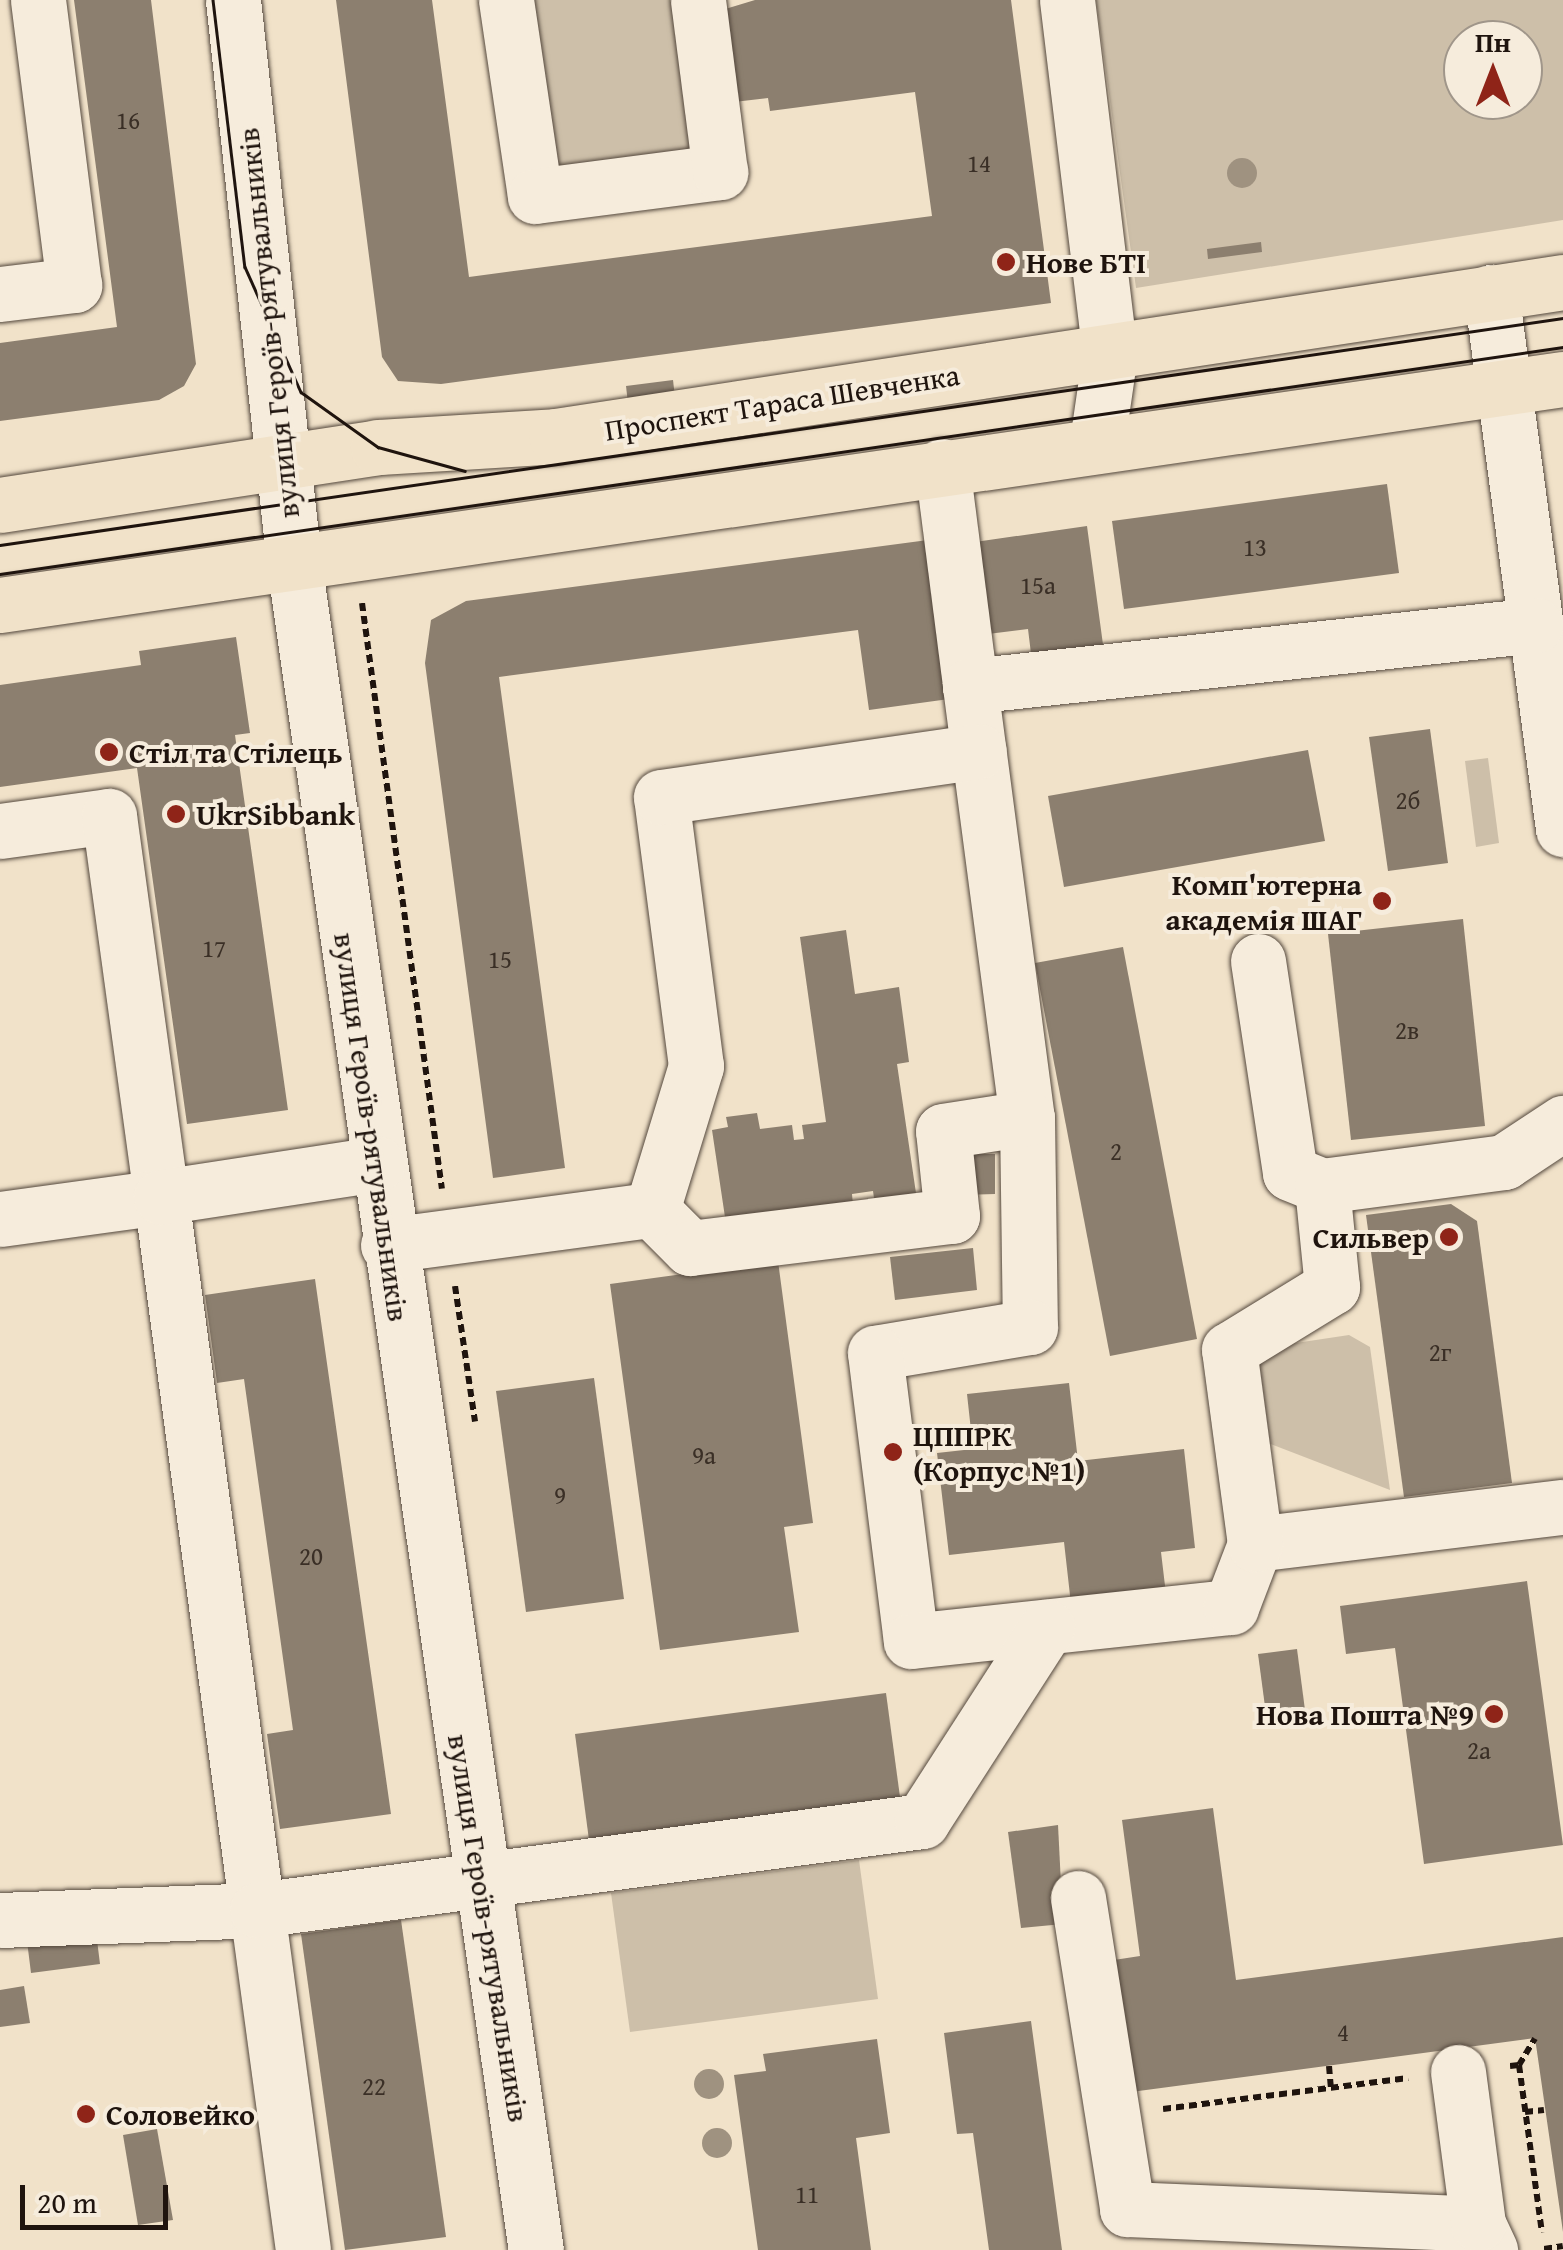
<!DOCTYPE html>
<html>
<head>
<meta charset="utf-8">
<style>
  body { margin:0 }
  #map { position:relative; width:1563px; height:2250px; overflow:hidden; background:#f1e2c9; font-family:"Gentium Book Plus",serif }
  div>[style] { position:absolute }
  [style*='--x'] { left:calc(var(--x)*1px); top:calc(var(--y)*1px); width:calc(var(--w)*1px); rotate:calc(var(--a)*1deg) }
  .green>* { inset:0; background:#cdbfa9 }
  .building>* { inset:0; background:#8c7f6f }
  .path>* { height:6px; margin-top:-3px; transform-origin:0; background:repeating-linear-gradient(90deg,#1f140e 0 8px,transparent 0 13px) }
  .roads { filter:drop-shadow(0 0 2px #54483d) drop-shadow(0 0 2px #54483d) }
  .minor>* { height:55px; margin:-27.5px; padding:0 27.5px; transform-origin:27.5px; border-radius:27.5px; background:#f6ecdc }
  .major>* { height:55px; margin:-27.5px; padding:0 27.5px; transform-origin:27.5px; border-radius:27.5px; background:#f1e2c9 }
  .tram>* { height:2.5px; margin:-1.25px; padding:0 1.25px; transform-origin:1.25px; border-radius:1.25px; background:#1f140e }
  .trees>* { width:30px; height:30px; margin:-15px; border-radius:50%; background:#9f9280 }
  .dots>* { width:28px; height:28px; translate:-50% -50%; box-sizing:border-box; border:5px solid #f6ecdc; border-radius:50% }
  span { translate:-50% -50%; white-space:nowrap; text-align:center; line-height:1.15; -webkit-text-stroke:8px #f6ecdc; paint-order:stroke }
  .number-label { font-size:25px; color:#3a2f26 }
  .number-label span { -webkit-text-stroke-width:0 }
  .poi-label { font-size:30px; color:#1f140e; font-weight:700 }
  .left { translate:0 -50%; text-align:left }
  .right { translate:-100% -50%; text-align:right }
  .street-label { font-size:30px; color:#1f140e }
  .north { position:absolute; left:1443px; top:20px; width:100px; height:100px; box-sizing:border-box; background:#f6ecdc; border:2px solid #a0968a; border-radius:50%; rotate:0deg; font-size:28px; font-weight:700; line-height:40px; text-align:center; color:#1f140e }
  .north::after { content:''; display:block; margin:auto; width:35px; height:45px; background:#8f2418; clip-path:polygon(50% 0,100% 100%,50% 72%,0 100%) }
  .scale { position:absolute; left:20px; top:2185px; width:148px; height:45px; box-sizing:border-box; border:5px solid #1f140e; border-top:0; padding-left:12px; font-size:30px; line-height:35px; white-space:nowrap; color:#1f140e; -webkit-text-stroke:8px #f6ecdc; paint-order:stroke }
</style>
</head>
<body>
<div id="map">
  <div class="green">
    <i style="clip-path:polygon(525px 0,682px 0,703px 158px,548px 179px)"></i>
    <i style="clip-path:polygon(evenodd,1096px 0,1563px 0,1563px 220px,1136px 288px,1096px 0,1463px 40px,1523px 40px,1523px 100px,1463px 100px,1463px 40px)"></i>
    <i style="clip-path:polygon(1488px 758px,1499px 843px,1476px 847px,1465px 761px)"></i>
    <i style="clip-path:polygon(1349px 1335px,1370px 1347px,1390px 1490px,1260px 1440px,1254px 1360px,1276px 1346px)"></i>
    <i style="clip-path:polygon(859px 1860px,878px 1999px,630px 2032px,611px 1893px)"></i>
  </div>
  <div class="building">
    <i style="clip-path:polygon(74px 0,151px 0,196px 364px,184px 386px,159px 400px,0 421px,0 343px,117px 327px)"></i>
    <i style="clip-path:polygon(336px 0,432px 0,469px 277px,932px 216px,915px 92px,770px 111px,768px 98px,734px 102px,722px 10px,755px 0,1011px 0,1051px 303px,441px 384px,398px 381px,382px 357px)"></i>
    <i style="clip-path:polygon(1261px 242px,1262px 252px,1208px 259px,1207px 249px)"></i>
    <i style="clip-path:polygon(673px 380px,676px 406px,629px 412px,626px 386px)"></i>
    <i style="clip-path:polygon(1387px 484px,1399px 573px,1124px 609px,1112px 521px)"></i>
    <i style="clip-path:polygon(1087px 526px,1104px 652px,1032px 662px,1028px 629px,988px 634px,975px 542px)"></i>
    <i style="clip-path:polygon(928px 540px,949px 699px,869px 710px,858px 630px,499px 677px,565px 1168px,493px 1178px,425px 663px,431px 620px,466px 601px)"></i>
    <i style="clip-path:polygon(236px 637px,250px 733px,235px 735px,288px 1110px,187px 1124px,137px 768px,0 787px,0 685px,141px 665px,139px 651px)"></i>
    <i style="clip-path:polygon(1430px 729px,1448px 863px,1388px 871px,1369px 737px)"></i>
    <i style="clip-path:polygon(1308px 750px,1325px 841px,1064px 887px,1048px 796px)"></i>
    <i style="clip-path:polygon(1463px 919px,1485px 1126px,1351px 1140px,1328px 934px)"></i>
    <i style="clip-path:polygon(846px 930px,855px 994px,899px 987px,909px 1062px,897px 1064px,917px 1200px,875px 1205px,873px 1191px,852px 1194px,855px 1228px,729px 1244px,712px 1130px,728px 1127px,726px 1117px,757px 1113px,760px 1129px,792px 1125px,794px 1140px,804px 1139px,802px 1125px,826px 1122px,800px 937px)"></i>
    <i style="clip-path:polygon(1123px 947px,1197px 1339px,1110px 1356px,1035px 963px)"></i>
    <i style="clip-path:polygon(961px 1154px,995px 1154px,995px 1194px,962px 1195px)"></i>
    <i style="clip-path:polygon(1451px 1204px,1477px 1221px,1512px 1483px,1404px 1497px,1366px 1215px)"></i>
    <i style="clip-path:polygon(973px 1248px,977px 1290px,895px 1300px,890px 1257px)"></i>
    <i style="clip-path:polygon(778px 1261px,813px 1523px,784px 1527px,799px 1632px,660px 1650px,610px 1284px)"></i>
    <i style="clip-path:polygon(315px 1279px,391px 1814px,280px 1829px,267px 1734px,293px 1730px,244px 1379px,217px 1383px,205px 1295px)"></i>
    <i style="clip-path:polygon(594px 1378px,624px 1599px,526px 1612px,496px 1391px)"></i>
    <i style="clip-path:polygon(1069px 1383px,1078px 1461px,1184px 1449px,1195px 1548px,1161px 1552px,1168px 1611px,1073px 1622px,1064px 1542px,949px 1555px,937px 1453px,973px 1449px,967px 1394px)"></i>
    <i style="clip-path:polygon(1527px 1581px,1563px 1845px,1424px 1864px,1395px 1648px,1346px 1654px,1340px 1606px)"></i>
    <i style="clip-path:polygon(1297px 1649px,1305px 1710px,1266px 1714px,1258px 1654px)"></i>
    <i style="clip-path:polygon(886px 1693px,900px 1797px,589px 1840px,575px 1734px)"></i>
    <i style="clip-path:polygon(1213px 1808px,1236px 1980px,1563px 1937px,1563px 2232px,1535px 2038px,1131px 2092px,1114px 1960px,1140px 1956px,1122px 1820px)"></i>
    <i style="clip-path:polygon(1058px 1825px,1063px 1924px,1021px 1928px,1008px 1832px)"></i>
    <i style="clip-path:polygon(401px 1920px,446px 2237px,345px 2250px,301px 1934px)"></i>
    <i style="clip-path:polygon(96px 1932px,100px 1964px,31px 1973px,27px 1941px)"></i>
    <i style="clip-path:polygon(24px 1986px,30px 2023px,0 2027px,0 1990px)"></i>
    <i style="clip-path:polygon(1031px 2021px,1062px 2250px,989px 2250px,973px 2133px,957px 2134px,944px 2033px)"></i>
    <i style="clip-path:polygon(877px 2039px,890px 2133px,856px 2138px,871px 2250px,758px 2250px,734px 2075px,766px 2071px,763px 2054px)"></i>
    <i style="clip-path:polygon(157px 2129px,173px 2220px,138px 2225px,123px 2135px)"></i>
  </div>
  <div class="path">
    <i style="--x:362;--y:603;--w:591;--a:82.23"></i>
    <i style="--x:455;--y:1286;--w:137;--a:81.6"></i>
    <i style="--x:1519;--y:2065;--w:31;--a:-59"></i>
    <i style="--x:1329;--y:2066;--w:22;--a:85"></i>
    <i style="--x:1510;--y:2066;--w:9;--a:-6"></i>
    <i style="--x:1519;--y:2065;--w:169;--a:82.2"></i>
    <i style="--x:1163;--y:2109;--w:247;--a:-7.2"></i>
    <i style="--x:1525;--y:2112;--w:19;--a:-6"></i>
    <i style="--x:1544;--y:2249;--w:19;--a:-9"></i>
  </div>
  <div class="roads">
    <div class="minor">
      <i style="--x:233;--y:0;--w:566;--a:83.82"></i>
      <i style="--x:294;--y:563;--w:1704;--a:81.84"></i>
      <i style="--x:506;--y:0;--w:198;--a:81.6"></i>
      <i style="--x:535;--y:196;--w:187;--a:-7.4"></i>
      <i style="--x:720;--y:172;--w:173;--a:-97.3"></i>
      <i style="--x:1067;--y:0;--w:356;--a:83.1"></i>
      <i style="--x:1110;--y:353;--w:90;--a:98.3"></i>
      <i style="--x:1491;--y:292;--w:542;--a:82.36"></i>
      <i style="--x:0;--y:294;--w:75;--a:-6.9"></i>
      <i style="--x:74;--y:285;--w:287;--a:-97.2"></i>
      <i style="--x:942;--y:466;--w:222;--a:82.7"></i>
      <i style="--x:970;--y:686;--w:569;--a:-6.15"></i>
      <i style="--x:970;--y:686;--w:436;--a:82.5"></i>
      <i style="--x:1027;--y:1118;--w:209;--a:89.2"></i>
      <i style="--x:1030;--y:1327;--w:157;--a:170.5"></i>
      <i style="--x:875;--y:1353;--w:290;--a:82.9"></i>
      <i style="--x:911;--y:1641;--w:322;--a:-6.1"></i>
      <i style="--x:1231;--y:1607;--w:67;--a:-69.1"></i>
      <i style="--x:1255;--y:1544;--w:310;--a:-6.9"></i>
      <i style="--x:0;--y:831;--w:110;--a:-7.8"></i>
      <i style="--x:109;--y:816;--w:385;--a:82.2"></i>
      <i style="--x:161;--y:1197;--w:162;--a:172.2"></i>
      <i style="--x:1258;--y:961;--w:214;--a:81.4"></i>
      <i style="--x:1290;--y:1173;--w:35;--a:22"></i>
      <i style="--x:1322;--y:1186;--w:184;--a:-7.5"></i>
      <i style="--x:1504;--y:1162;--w:71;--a:-33.5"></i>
      <i style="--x:652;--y:1210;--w:54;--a:45"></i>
      <i style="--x:690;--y:1248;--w:264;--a:-7"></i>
      <i style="--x:952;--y:1216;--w:85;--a:-96"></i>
      <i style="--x:943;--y:1131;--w:85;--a:-8.8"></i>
      <i style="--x:388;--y:1245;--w:266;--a:-7.6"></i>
      <i style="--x:652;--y:1210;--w:151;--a:-73"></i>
      <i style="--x:696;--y:1066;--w:271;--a:-97.4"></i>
      <i style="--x:661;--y:797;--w:321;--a:-8.2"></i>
      <i style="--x:1255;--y:1544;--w:196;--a:-97.6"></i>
      <i style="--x:1229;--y:1350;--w:121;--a:-31.5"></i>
      <i style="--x:1332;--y:1287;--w:101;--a:-95.7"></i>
      <i style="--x:1078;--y:1898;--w:315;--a:81"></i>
      <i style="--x:1127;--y:2209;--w:351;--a:2.4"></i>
      <i style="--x:1478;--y:2224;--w:29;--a:65"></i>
      <i style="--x:0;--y:1920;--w:257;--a:-2.2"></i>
      <i style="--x:257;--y:1910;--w:719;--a:-97.67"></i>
      <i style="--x:161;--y:1197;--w:219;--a:-8.7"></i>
      <i style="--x:1458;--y:2072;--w:153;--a:82.5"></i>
      <i style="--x:303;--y:2250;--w:343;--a:-97.7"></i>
      <i style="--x:257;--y:1910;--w:671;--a:-7.62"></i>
      <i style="--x:922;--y:1821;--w:231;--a:-57.2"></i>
    </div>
    <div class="major">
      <i style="--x:0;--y:505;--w:382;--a:-8.7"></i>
      <i style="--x:378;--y:447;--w:178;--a:-3.5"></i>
      <i style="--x:556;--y:436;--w:1019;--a:-8.69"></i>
      <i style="--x:0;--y:605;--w:1579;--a:-8.23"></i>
    </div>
  </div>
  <div class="tram">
    <i style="--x:213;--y:0;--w:269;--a:83.2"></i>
    <i style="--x:245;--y:267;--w:137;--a:65.9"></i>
    <i style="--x:301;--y:392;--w:95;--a:35.5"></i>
    <i style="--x:378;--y:447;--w:90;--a:15.4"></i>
    <i style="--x:0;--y:545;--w:1579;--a:-8.26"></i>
    <i style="--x:0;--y:574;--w:1579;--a:-8.26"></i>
  </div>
  <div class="trees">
    <i style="left:1242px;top:173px"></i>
    <i style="left:709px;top:2084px"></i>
    <i style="left:717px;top:2143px"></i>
  </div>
  <div class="dots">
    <i style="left:1006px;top:262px;background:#8f2418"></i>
    <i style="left:109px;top:752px;background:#8f2418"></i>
    <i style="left:176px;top:814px;background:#8f2418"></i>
    <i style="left:1382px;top:901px;background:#8f2418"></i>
    <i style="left:1449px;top:1237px;background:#8f2418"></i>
    <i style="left:893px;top:1452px;background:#8f2418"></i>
    <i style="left:1494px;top:1714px;background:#8f2418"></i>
    <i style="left:86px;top:2114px;background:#8f2418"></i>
  </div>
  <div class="number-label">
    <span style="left:128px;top:120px">16</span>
    <span style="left:979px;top:163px">14</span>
    <span style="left:1255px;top:547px">13</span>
    <span style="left:1038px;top:585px">15а</span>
    <span style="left:1408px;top:800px">2б</span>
    <span style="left:214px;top:948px">17</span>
    <span style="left:500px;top:959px">15</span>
    <span style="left:1407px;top:1030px">2в</span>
    <span style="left:1116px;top:1151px">2</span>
    <span style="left:1440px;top:1352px">2г</span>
    <span style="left:704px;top:1455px">9а</span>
    <span style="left:560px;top:1495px">9</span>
    <span style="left:311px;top:1556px">20</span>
    <span style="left:1479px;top:1750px">2а</span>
    <span style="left:1343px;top:2032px">4</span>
    <span style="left:374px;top:2086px">22</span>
    <span style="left:807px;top:2194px">11</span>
  </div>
  <div class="poi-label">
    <span class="left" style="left:1026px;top:262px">Нове БТІ</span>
    <span class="left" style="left:129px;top:752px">Стіл та Стілець</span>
    <span class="left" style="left:196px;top:814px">UkrSibbank</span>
    <span class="right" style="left:1362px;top:901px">Комп'ютерна<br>академія ШАГ</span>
    <span class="right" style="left:1429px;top:1237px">Сильвер</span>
    <span class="left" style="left:913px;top:1452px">ЦППРК<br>(Корпус №1)</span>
    <span class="right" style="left:1474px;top:1714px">Нова Пошта №9</span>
    <span class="left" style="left:106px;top:2114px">Соловейко</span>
  </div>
  <div class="street-label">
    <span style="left:268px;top:323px;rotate:-96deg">вулиця Героїв-рятувальників</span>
    <span style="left:782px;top:402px;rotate:-9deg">Проспект Тараса Шевченка</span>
    <span style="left:372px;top:1127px;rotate:82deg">вулиця Героїв-рятувальників</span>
    <span style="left:489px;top:1928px;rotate:81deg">вулиця Героїв-рятувальників</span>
  </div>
  <div class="north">Пн</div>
  <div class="scale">20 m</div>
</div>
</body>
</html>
